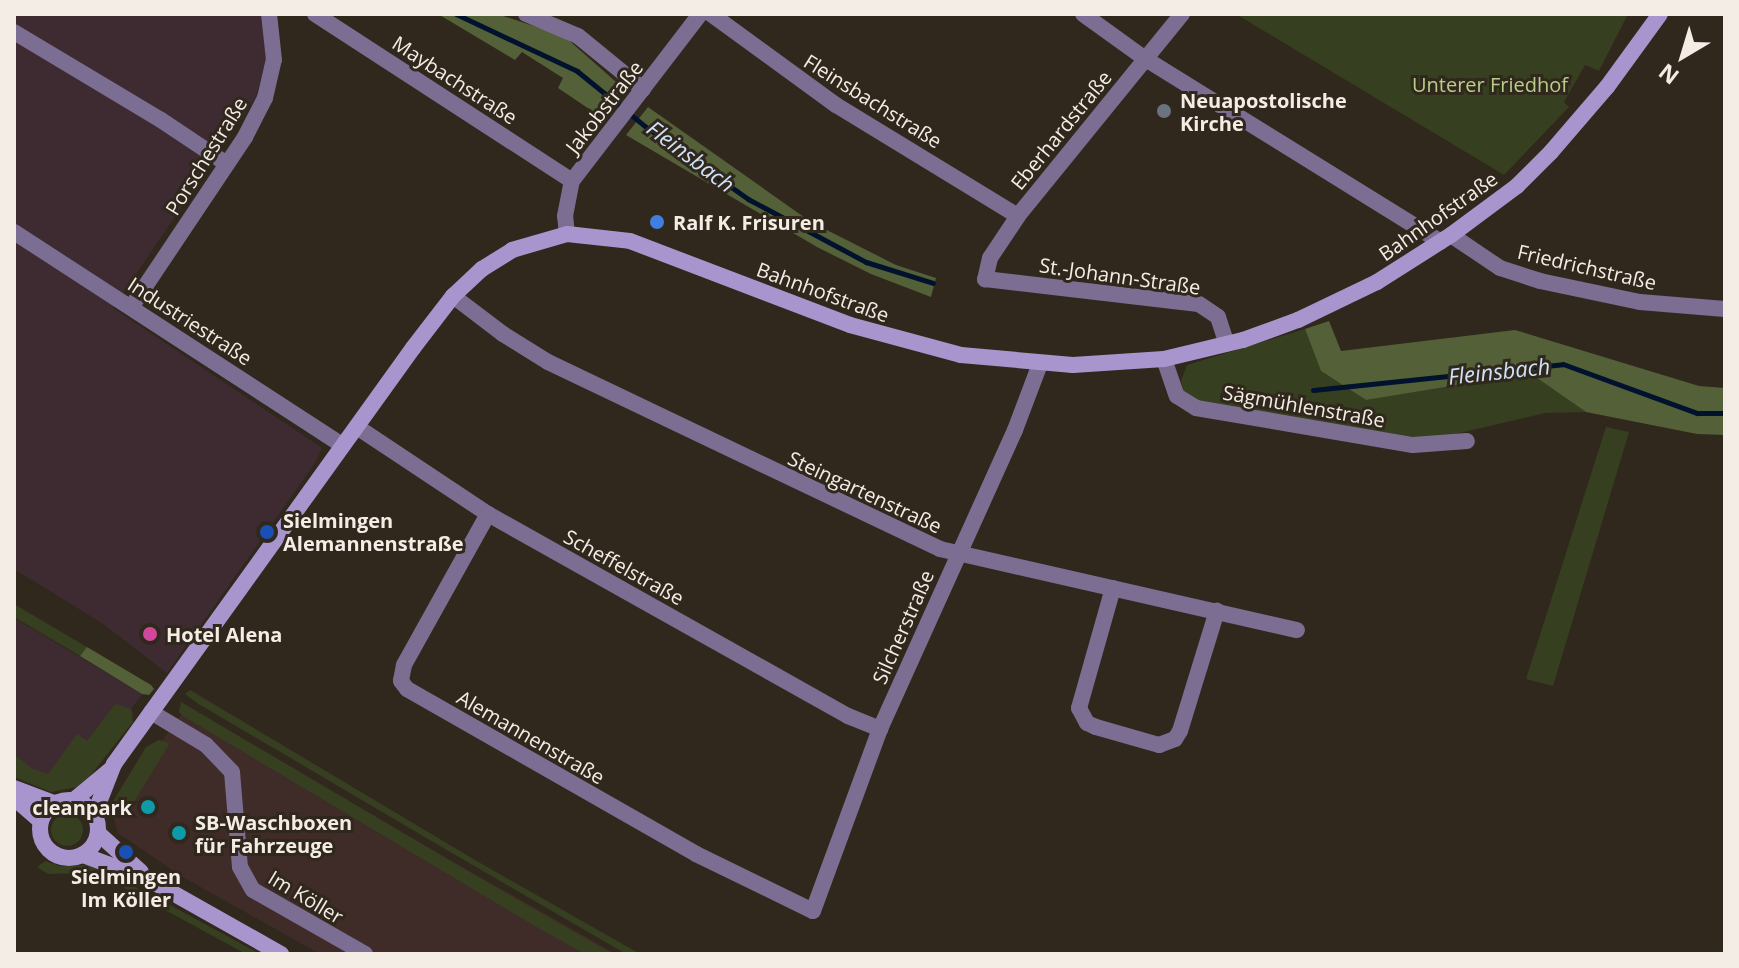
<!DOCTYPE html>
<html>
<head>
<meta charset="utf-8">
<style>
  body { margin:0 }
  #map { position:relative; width:1739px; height:968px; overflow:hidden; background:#31281d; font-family:"Open Sans",sans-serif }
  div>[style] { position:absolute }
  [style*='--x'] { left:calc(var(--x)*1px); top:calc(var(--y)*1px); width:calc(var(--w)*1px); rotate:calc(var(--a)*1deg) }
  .commercial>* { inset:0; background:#3f2b28 }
  .industrial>* { inset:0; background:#3e2b31 }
  .green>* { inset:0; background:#363f1f }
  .round { border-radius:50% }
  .forest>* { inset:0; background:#546037 }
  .stream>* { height:5px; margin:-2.5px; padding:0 2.5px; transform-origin:2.5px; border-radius:2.5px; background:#00122e }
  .street>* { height:16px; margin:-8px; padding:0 8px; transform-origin:8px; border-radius:8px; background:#7b6e92 }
  .secondary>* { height:16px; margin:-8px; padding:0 8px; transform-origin:8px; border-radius:8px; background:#a995ce }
  .secondary>.ring { margin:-8px; padding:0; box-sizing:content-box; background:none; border:16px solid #a995ce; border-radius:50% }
  .dots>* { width:22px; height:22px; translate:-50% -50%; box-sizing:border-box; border:4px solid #31281d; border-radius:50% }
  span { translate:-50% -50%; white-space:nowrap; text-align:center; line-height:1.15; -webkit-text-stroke:6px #31281d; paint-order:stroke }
  .street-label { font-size:20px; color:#f4ede6 }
  .park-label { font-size:20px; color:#b8cd88 }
  .poi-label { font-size:20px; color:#f4ede6; font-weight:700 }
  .left { translate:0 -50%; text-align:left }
  .right { translate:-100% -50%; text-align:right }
  .water-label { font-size:22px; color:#cfe2f9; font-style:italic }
  .frame { position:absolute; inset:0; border:16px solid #f4ede6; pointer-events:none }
  .north { position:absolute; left:1643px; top:16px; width:80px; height:80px; -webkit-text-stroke:6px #31281d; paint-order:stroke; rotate:218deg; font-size:22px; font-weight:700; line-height:32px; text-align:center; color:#f4ede6 }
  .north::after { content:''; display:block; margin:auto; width:28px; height:36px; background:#f4ede6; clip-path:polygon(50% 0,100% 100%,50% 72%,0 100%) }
</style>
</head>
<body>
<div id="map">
  <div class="commercial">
    <i style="clip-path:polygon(185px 710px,616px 954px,320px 954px,181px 876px,118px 833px,113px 815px,117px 801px)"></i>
  </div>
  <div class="industrial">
    <i style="clip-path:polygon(14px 14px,261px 14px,266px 60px,256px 97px,113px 308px,322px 448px,315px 463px,167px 673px,102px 623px,14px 569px)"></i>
    <i style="clip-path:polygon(14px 618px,142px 694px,131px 709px,134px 714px,63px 783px,14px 768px)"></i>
  </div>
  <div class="green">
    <i style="clip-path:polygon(1236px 14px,1624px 14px,1627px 16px,1599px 71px,1585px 65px,1564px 102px,1569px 107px,1504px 175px)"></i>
    <i style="clip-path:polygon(1305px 329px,1321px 371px,1366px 400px,1531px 373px,1586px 412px,1545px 413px,1421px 442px,1185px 398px,1181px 381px,1187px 365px)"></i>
    <i style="clip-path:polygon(1606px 427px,1629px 432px,1553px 686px,1526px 679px)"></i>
    <i style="clip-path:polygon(14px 604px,87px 647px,80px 656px,14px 617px)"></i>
    <i style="clip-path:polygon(190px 690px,475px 860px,640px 954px,626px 954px,440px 846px,197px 703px,185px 694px)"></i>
    <i style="clip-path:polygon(181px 702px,468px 871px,613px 954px,585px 954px,533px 925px,183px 716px,179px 712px)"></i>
    <i style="clip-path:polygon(115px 704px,131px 709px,133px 722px,90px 776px,77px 787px,51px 792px,14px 777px,14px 754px,33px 769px,48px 774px,77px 734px,87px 741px)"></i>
    <i style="clip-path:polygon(159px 740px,170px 743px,128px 812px,112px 803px,146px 747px)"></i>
    <i class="round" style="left:51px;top:814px;width:32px;height:32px"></i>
    <i style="clip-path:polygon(45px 861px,60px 866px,88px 865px,100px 869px,95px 873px,48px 874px,37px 867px)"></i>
    <i style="clip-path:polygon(110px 874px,170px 905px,260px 954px,246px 954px,108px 879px)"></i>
  </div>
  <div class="forest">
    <i style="clip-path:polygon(438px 14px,497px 14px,564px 36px,624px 89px,601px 117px,558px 88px,563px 78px,522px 52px,515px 60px)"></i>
    <i style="clip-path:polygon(648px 107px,811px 222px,896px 265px,936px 278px,931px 297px,871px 274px,817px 247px,626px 135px)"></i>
    <i style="clip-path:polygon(1329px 321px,1341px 351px,1515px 330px,1699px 386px,1725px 388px,1725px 435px,1697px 434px,1586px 412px,1530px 373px,1366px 400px,1321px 371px,1305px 329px)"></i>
    <i style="clip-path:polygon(87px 647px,151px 685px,154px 689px,149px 695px,142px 694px,80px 656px)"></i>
  </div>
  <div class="stream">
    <i style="--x:456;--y:14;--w:134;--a:25.2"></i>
    <i style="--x:577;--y:71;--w:89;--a:39.1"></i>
    <i style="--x:646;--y:127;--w:125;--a:35.2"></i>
    <i style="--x:748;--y:199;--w:134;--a:28.1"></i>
    <i style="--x:866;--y:262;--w:70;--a:17.4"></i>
    <i style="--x:1313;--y:390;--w:251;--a:-5.9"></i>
    <i style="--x:1563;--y:364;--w:143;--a:20.1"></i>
    <i style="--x:1697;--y:413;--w:28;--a:0"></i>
  </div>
  <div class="street">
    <i style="--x:315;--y:14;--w:306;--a:33"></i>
    <i style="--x:526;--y:14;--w:56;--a:22.9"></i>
    <i style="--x:578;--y:36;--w:84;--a:39.2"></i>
    <i style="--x:711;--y:14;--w:155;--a:36.1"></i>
    <i style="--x:836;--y:105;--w:213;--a:31.4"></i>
    <i style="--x:1083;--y:14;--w:75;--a:35.8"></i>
    <i style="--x:1144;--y:58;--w:349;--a:31.8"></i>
    <i style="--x:1182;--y:14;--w:260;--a:129.1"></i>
    <i style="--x:1018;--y:216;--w:50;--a:123.7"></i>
    <i style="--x:990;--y:258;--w:22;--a:103"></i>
    <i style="--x:985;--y:279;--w:215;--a:6.7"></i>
    <i style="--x:1199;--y:304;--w:23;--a:34"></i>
    <i style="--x:1218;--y:317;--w:28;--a:72"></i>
    <i style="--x:14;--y:32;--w:171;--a:30.9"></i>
    <i style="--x:161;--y:120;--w:79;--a:33.7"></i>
    <i style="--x:14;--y:232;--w:392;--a:33"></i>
    <i style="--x:567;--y:234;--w:18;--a:-96"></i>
    <i style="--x:565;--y:216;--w:36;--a:-79"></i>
    <i style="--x:572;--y:181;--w:210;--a:-52.5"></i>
    <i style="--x:1451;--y:235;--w:59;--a:34"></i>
    <i style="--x:1500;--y:268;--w:42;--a:18"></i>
    <i style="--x:1540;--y:281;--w:102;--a:11.9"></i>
    <i style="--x:1640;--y:302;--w:85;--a:4.7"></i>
    <i style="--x:453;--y:296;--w:63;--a:37.2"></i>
    <i style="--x:503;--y:334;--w:53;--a:31.9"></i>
    <i style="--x:548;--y:362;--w:434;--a:25.5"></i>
    <i style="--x:940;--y:549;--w:366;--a:12.8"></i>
    <i style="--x:132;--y:306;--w:203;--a:-56.2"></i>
    <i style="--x:245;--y:137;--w:44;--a:-62.9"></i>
    <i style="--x:265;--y:98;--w:39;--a:-77"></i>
    <i style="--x:274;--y:60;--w:46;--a:-96.2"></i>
    <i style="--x:1164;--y:359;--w:39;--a:71"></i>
    <i style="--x:1177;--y:396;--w:22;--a:32"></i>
    <i style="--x:1196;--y:408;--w:220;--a:9.7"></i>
    <i style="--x:1413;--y:445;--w:54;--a:-4.2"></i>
    <i style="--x:357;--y:427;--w:157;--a:33.6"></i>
    <i style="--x:488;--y:514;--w:413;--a:29.3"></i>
    <i style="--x:848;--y:716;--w:35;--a:22"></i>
    <i style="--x:488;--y:514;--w:173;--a:119.1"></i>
    <i style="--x:404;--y:665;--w:16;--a:101"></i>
    <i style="--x:401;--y:681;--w:10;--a:53"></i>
    <i style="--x:407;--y:689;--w:333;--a:29.7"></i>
    <i style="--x:696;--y:854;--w:130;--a:26"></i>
    <i style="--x:813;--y:911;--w:194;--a:-69.8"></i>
    <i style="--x:880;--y:729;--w:328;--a:-65.7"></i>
    <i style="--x:1015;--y:430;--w:71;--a:-69.3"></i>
    <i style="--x:1113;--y:588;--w:125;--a:105.8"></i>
    <i style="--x:1079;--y:708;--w:17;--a:62"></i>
    <i style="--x:1087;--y:723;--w:10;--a:24"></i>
    <i style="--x:1096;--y:727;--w:66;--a:15.9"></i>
    <i style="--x:1159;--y:745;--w:17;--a:-21"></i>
    <i style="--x:1175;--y:739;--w:9;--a:-58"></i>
    <i style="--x:1180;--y:731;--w:126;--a:-72.9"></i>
    <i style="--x:151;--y:712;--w:64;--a:31"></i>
    <i style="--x:206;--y:745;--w:37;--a:46"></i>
    <i style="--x:232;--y:772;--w:95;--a:85.2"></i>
    <i style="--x:240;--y:867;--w:26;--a:61"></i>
    <i style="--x:253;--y:890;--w:129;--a:29.7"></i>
  </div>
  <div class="secondary">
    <i style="--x:14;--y:788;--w:43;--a:20.6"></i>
    <i style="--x:14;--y:798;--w:35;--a:41"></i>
    <i class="ring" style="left:40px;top:800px;width:42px;height:42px"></i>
    <i style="--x:74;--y:800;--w:47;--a:-39.8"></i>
    <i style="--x:94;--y:815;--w:55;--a:-68.6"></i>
    <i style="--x:114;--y:764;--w:512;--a:-54.29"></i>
    <i style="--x:413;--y:348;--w:66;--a:-52.4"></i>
    <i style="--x:453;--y:296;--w:40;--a:-43"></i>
    <i style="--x:482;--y:269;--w:36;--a:-32"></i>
    <i style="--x:512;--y:250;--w:57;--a:-16.2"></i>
    <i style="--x:567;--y:234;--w:63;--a:6.3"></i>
    <i style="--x:630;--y:241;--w:235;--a:20.9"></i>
    <i style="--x:850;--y:325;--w:115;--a:15.1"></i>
    <i style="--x:961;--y:355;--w:112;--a:5.1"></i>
    <i style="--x:1073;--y:365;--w:91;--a:-3.8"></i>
    <i style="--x:1164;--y:359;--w:81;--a:-13.5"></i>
    <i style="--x:1243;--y:340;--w:59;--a:-20"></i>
    <i style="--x:1298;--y:320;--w:88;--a:-25.7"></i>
    <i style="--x:1377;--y:282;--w:88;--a:-32.4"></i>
    <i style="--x:1451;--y:235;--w:82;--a:-36.6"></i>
    <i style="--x:1517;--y:186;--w:48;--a:-45"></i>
    <i style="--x:1551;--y:152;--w:86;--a:-49.3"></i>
    <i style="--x:1607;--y:87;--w:90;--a:-54"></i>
    <i style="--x:98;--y:833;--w:58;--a:42.2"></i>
    <i style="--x:83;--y:855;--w:69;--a:20.3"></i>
    <i style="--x:148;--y:879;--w:153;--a:29.4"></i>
  </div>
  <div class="dots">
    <i style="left:1164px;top:111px;background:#6b7280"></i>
    <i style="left:657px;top:222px;background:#3f7fe0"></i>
    <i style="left:267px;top:532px;background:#1a4fb4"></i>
    <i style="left:150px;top:634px;background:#d1479c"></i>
    <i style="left:148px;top:807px;background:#0f9aa8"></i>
    <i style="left:179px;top:833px;background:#0f9aa8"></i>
    <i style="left:126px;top:852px;background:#1a4fb4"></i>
  </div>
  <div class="street-label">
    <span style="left:455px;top:80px;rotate:33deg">Maybachstraße</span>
    <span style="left:873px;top:101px;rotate:32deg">Fleinsbachstraße</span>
    <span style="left:604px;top:107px;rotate:-52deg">Jakobstraße</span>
    <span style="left:1061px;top:130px;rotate:-51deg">Eberhardstraße</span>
    <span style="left:206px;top:156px;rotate:-58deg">Porschestraße</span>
    <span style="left:1438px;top:216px;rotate:-35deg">Bahnhofstraße</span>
    <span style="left:1587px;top:267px;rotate:13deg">Friedrichstraße</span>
    <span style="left:1120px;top:276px;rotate:8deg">St.-Johann-Straße</span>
    <span style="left:823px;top:292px;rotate:20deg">Bahnhofstraße</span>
    <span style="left:190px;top:321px;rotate:33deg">Industriestraße</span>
    <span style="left:1304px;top:406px;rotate:10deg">Sägmühlenstraße</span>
    <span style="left:865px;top:492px;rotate:25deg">Steingartenstraße</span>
    <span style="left:624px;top:567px;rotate:29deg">Scheffelstraße</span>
    <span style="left:903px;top:627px;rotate:-66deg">Silcherstraße</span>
    <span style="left:531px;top:737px;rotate:30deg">Alemannenstraße</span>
    <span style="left:306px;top:897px;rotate:31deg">Im Köller</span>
  </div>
  <div class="park-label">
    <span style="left:1490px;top:84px">Unterer Friedhof</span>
  </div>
  <div class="poi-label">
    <span class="left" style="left:1180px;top:112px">Neuapostolische<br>Kirche</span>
    <span class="left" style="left:673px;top:222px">Ralf K. Frisuren</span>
    <span class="left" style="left:283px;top:532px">Sielmingen<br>Alemannenstraße</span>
    <span class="left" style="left:166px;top:634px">Hotel Alena</span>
    <span class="right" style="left:132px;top:807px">cleanpark</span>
    <span class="left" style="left:195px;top:834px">SB-Waschboxen<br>für Fahrzeuge</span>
    <span style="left:126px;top:888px">Sielmingen<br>Im Köller</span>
  </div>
  <div class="water-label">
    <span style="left:691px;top:156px;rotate:37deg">Fleinsbach</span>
    <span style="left:1499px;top:371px;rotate:-6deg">Fleinsbach</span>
  </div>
  <div class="frame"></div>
  <div class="north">N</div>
</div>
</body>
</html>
